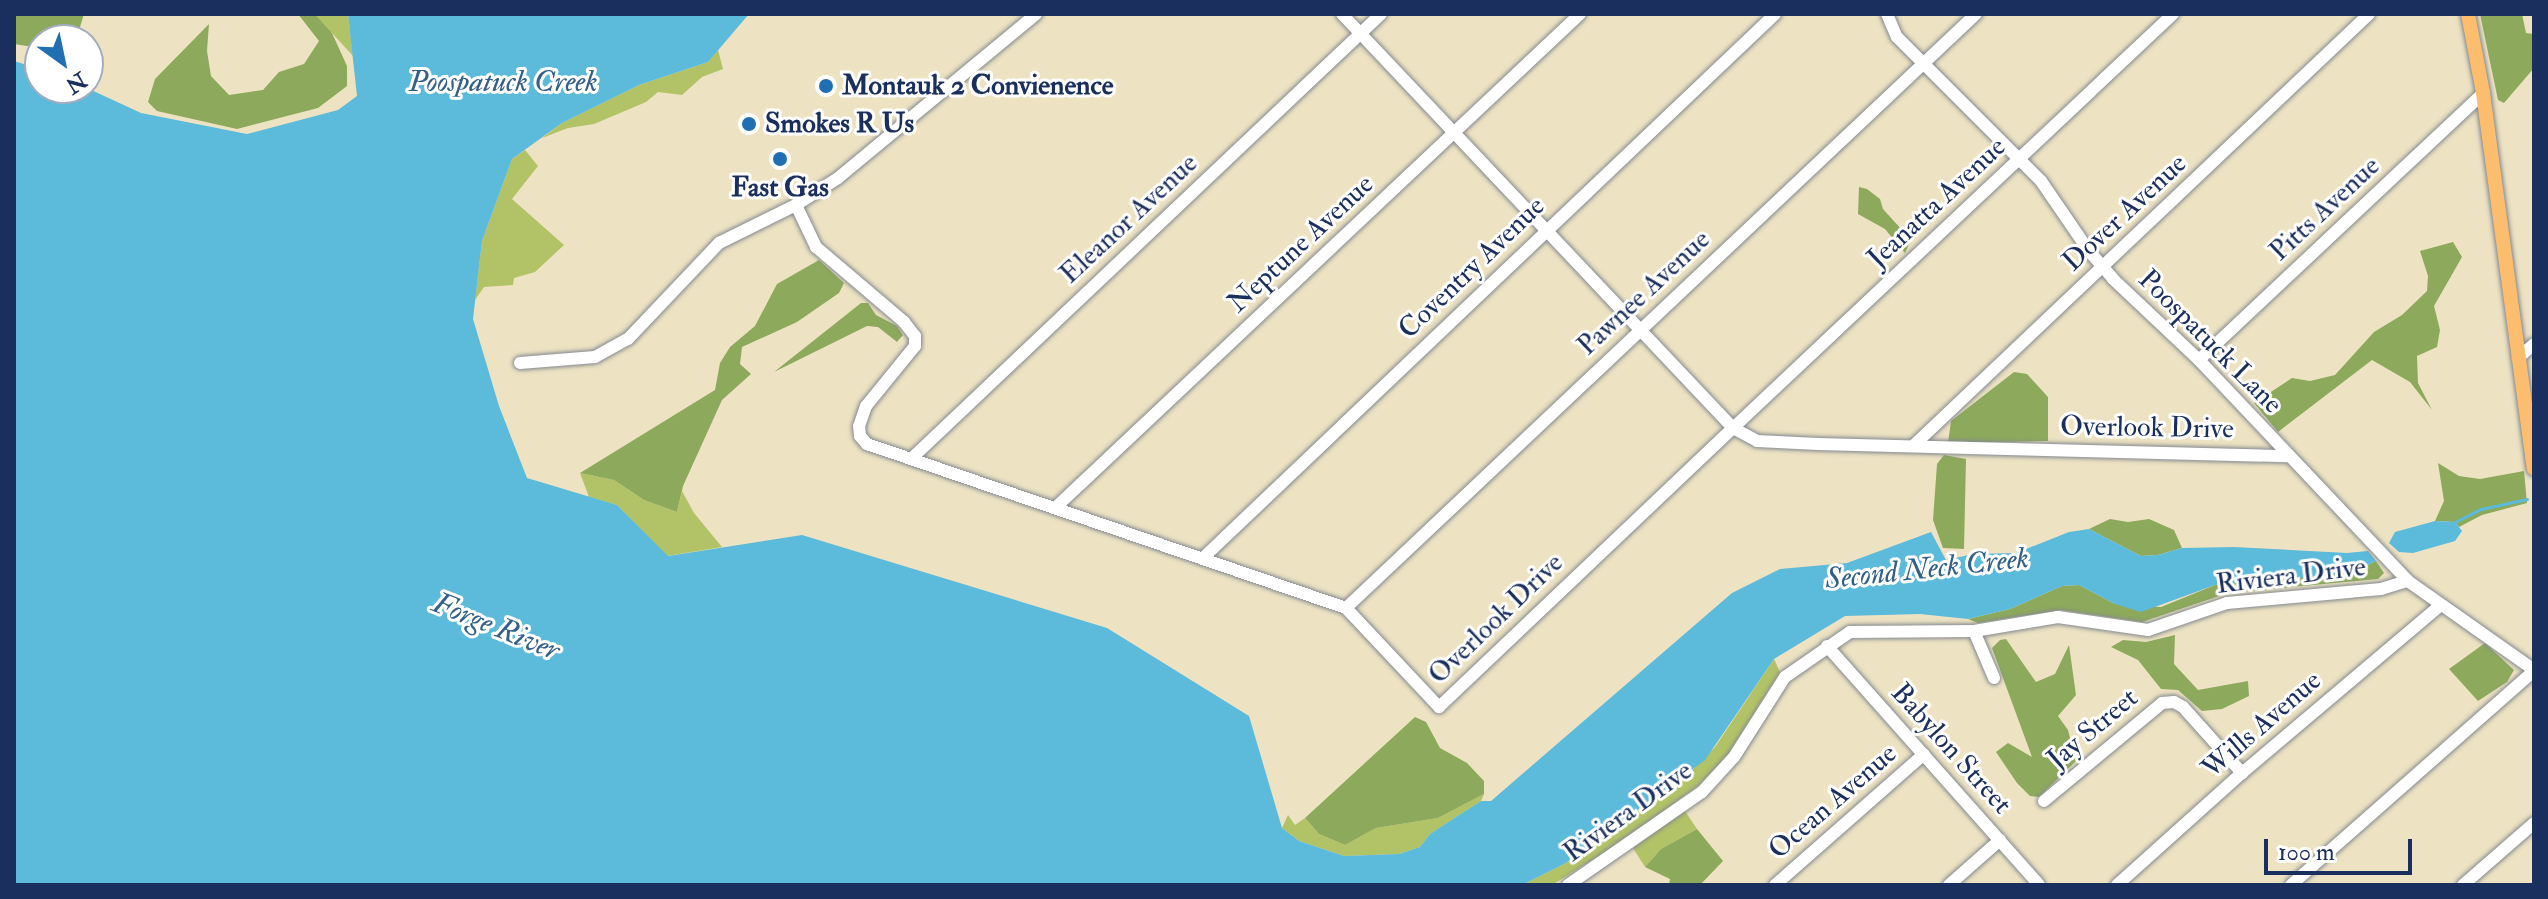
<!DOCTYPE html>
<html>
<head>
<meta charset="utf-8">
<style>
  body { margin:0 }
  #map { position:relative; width:2548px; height:899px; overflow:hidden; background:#ede3c3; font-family:"IM FELL Double Pica",serif }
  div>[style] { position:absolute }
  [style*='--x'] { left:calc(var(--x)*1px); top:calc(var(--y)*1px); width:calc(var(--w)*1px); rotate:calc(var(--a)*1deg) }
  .green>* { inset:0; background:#b2c367 }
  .forest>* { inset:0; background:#8da95c }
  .water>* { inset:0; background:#5cbadb }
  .stream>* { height:3px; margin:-1.5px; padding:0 1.5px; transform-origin:1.5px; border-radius:1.5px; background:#5cbadb }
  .roads { filter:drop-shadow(0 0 2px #848990) drop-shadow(0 0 2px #848990) }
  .minor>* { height:12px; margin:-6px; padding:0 6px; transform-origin:6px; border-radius:6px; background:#fff }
  .major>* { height:14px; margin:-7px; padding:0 7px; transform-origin:7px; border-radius:7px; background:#fcbd6f }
  .dots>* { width:22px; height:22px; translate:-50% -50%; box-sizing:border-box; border:4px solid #fff; border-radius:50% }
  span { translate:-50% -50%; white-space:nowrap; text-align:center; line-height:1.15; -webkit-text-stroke:6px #fff; paint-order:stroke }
  .poi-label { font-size:28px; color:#1b2f5e; font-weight:700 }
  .left { translate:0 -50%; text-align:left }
  .street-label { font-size:28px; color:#1b2f5e }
  .water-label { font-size:30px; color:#32608a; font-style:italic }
  .frame { position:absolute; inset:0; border:16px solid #1b2f5e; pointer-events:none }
  .north { position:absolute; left:24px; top:24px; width:80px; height:80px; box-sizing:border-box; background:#fff; border:2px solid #a4acbf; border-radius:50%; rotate:147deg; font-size:22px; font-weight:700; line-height:32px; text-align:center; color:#1b2f5e }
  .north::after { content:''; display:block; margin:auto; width:28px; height:36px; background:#1f6fb2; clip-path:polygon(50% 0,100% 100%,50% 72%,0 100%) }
  .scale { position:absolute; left:2264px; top:839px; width:148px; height:36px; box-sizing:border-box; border:4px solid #1b2f5e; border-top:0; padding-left:10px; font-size:24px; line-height:28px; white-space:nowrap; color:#1b2f5e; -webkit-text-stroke:6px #fff; paint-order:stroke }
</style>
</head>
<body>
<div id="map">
  <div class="green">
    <i style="clip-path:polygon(315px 14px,348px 14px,353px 56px,332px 33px)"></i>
    <i style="clip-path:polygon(718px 50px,723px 69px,702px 77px,682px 95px,658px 92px,646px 102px,594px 124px,568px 128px,542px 138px,562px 123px,639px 85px,708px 62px)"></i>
    <i style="clip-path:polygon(525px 150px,538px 166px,512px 199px,564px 245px,535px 272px,514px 278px,513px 285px,484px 287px,475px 300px,482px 241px,512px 159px)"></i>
    <i style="clip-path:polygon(580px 473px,614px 480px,644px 500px,677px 512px,682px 491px,694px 513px,722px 547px,667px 556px,617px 505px,589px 497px)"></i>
    <i style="clip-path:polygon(1774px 659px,1780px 672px,1728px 755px,1699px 785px,1616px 845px,1552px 885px,1522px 885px,1566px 863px,1686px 776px,1715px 747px)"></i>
    <i style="clip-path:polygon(1484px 794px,1481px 801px,1430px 834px,1420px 847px,1399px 854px,1344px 856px,1299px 841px,1282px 828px,1288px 815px,1295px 825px,1305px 818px,1319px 834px,1345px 845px,1376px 828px,1438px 818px)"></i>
    <i style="clip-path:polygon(1685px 811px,1697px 829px,1661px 849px,1645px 867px,1633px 848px)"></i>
  </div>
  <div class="forest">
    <i style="clip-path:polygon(14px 14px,84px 14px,76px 40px,40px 40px,40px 48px,14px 44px)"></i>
    <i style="clip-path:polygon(298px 14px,315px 14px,332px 33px,347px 66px,347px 86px,318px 108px,237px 129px,157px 111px,148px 102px,155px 79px,209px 24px,207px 51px,211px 76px,229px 95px,263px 90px,279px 72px,304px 64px,319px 41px)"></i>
    <i style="clip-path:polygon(2480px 14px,2522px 14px,2526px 33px,2534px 34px,2534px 68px,2504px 103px,2498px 100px)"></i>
    <i style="clip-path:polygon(1859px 187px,1867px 189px,1880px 199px,1883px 209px,1911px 240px,1905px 253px,1885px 229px,1858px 214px)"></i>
    <i style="clip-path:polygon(2453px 242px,2462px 257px,2434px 306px,2440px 330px,2437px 347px,2417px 356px,2418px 383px,2432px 410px,2410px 382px,2372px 360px,2278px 432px,2254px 403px,2292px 378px,2310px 381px,2335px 375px,2374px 332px,2402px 315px,2427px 291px,2428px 276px,2420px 251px)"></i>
    <i style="clip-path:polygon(819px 260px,844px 283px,839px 293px,797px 322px,742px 347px,740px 364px,751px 374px,722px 400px,683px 486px,677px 512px,644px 500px,614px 480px,580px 473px,715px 390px,720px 363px,730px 347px,755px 326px,777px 284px)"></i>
    <i style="clip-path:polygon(861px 303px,868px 303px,876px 315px,897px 326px,903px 335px,897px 342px,878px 327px,867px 326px,774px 372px)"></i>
    <i style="clip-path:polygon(2014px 372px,2027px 374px,2048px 397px,2048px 441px,1948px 443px,1951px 421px)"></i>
    <i style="clip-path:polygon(1944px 455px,1966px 459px,1964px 549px,1943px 548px,1933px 520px,1937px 464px)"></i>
    <i style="clip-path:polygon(2438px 463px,2459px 476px,2480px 479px,2524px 471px,2527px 503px,2482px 515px,2459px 527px,2455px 522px,2435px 521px,2444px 501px)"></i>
    <i style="clip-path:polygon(2110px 519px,2128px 522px,2149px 519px,2174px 530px,2182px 548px,2158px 555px,2141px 556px,2089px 529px)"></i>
    <i style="clip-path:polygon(2376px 561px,2384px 573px,2378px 579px,2228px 593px,2142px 622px,2060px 610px,1978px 623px,1968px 619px,2010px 609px,2062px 586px,2079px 585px,2115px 604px,2161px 607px,2215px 585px,2356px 571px)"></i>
    <i style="clip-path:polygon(2175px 635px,2174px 664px,2198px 690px,2248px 681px,2249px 696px,2222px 709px,2202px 711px,2178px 690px,2161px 689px,2138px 660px,2111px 647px,2123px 640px,2146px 642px)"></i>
    <i style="clip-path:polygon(2006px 639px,2036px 682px,2055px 674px,2069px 645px,2076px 695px,2058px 716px,2068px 730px,2076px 761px,2039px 797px,2030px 796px,2017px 783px,1996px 752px,2008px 743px,2032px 757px,1992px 648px,2000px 640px)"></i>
    <i style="clip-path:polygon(2485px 643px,2514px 670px,2507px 682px,2478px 701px,2449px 669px)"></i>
    <i style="clip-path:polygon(1415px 717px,1426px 722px,1440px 748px,1467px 763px,1484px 781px,1484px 794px,1438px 818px,1376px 828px,1345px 845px,1319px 834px,1305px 818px)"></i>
    <i style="clip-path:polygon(1697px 829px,1723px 861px,1700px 885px,1669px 885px,1670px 879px,1645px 867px,1661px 849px)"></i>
  </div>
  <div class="water">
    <i style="clip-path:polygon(348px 14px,749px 14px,708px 62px,639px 85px,562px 123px,512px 159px,482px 241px,473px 319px,499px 406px,527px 478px,617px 505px,668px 556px,802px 535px,1107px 628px,1249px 716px,1282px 828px,1299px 841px,1344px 856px,1399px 854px,1420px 847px,1430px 834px,1453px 819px,1481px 801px,1491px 801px,1732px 593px,1780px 569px,1847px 563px,1931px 532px,1946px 560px,1973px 554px,2016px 553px,2069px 532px,2089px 529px,2141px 556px,2158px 555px,2182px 548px,2234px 547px,2347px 553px,2368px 551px,2376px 561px,2356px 571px,2334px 575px,2215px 585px,2141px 612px,2115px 604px,2079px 585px,2062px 586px,2010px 609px,1968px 619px,1920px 614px,1845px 616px,1774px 659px,1705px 760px,1566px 863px,1522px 885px,14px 885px,14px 61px,40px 69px,40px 88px,87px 88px,141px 113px,247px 134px,338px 110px,357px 96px)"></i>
    <i style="clip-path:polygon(2435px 521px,2455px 522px,2462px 531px,2455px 541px,2413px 553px,2399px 552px,2389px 543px,2395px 532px)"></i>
  </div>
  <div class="stream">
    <i style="--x:2451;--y:524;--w:34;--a:-27"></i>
    <i style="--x:2481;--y:509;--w:47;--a:-12.3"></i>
  </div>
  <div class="roads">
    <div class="minor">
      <i style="--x:1342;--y:14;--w:569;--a:46.64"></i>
      <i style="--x:1733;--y:428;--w:604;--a:-43.26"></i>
      <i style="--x:1887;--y:14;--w:25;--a:67"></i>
      <i style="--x:1897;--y:37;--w:204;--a:45"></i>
      <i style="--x:2041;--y:181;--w:85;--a:55.6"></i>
      <i style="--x:2089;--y:251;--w:37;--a:49"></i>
      <i style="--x:2113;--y:279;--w:118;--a:43.3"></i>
      <i style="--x:2199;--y:360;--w:304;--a:46.6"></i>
      <i style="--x:2408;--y:581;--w:154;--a:35.2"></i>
      <i style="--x:796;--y:205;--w:47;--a:64.5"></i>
      <i style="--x:816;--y:247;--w:116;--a:40.4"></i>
      <i style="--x:904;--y:322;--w:18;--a:52"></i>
      <i style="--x:915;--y:336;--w:10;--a:90"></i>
      <i style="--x:915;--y:346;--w:77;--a:129.2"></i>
      <i style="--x:866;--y:406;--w:21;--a:109"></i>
      <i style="--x:859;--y:426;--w:10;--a:84"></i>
      <i style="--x:860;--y:436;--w:11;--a:49"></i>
      <i style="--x:867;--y:444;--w:506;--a:18.9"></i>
      <i style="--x:1346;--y:608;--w:136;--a:46.8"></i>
      <i style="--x:1439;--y:707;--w:405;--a:-43.5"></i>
      <i style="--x:1733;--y:428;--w:27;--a:28"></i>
      <i style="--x:1757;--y:441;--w:61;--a:2.8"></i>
      <i style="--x:1818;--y:444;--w:470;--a:1.5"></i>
      <i style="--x:2518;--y:358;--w:21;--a:-41"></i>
      <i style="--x:2199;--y:360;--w:390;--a:-43.2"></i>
      <i style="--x:520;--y:363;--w:75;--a:-4.6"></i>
      <i style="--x:595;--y:357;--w:38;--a:-29"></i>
      <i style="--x:628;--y:339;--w:132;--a:-46.5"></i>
      <i style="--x:719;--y:243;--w:86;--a:-26.3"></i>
      <i style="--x:796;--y:205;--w:50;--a:-32.7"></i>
      <i style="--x:838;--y:178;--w:257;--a:-39.6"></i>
      <i style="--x:1913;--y:446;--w:628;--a:-43.45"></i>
      <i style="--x:911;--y:459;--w:647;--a:-43.43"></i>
      <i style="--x:1055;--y:508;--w:721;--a:-43.26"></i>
      <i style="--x:1203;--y:558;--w:789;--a:-43.56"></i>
      <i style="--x:1346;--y:608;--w:866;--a:-43.32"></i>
      <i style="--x:1974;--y:631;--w:51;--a:66.9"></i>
      <i style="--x:1827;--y:646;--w:319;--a:48.4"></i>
      <i style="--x:2044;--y:801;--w:153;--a:-39.7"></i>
      <i style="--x:2162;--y:703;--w:12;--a:-5"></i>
      <i style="--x:2174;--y:702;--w:10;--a:29"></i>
      <i style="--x:2183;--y:707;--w:89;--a:48.2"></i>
      <i style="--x:1568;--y:885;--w:163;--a:-34.8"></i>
      <i style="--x:1702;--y:792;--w:47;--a:-47.6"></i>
      <i style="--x:1734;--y:757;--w:95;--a:-57.5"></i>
      <i style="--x:1785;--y:677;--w:79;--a:-34.7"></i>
      <i style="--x:1850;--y:632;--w:124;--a:-0.5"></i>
      <i style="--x:1974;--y:631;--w:85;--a:-9.5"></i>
      <i style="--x:2058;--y:617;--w:91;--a:8.2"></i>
      <i style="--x:2148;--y:630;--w:83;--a:-18.9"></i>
      <i style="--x:2227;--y:603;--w:155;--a:-5.2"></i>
      <i style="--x:2381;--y:589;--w:28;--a:-17"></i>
      <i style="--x:1775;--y:885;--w:198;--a:-41.3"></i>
      <i style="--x:1949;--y:885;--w:68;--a:-41.4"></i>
      <i style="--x:2117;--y:885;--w:168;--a:-41.9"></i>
      <i style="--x:2242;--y:773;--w:260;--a:-40.2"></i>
      <i style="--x:2291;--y:885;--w:324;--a:-41.4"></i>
      <i style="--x:2463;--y:885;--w:94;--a:-41.1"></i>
    </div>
    <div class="major">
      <i style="--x:2468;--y:14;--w:80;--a:79.2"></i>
      <i style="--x:2483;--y:93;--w:379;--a:82.3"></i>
    </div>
  </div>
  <div class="dots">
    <i style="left:826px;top:86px;background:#1f6fb2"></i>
    <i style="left:749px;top:124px;background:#1f6fb2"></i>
    <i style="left:780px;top:159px;background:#1f6fb2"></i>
  </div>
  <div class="poi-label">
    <span class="left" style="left:842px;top:86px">Montauk 2 Convienence</span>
    <span class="left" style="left:765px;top:124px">Smokes R Us</span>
    <span style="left:780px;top:188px">Fast Gas</span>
  </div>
  <div class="street-label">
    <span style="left:1937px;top:203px;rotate:-43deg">Jeanatta Avenue</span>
    <span style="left:2325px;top:209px;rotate:-43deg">Pitts Avenue</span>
    <span style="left:2125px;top:213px;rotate:-43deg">Dover Avenue</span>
    <span style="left:1129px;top:219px;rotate:-43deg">Eleanor Avenue</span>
    <span style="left:1301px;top:244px;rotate:-43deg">Neptune Avenue</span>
    <span style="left:1472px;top:268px;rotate:-44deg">Coventry Avenue</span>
    <span style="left:1644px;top:293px;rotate:-43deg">Pawnee Avenue</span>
    <span style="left:2210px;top:342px;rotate:45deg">Poospatuck Lane</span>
    <span style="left:2147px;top:428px;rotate:1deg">Overlook Drive</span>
    <span style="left:2291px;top:576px;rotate:-7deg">Riviera Drive</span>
    <span style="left:1496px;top:619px;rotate:-44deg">Overlook Drive</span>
    <span style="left:2262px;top:725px;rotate:-41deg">Wills Avenue</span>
    <span style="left:2093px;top:729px;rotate:-40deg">Jay Street</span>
    <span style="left:1951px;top:749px;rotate:48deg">Babylon Street</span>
    <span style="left:1833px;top:802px;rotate:-41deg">Ocean Avenue</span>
    <span style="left:1628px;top:812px;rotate:-36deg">Riviera Drive</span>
  </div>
  <div class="water-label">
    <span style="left:503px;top:82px">Poospatuck Creek</span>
    <span style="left:1927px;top:569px;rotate:-6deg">Second Neck Creek</span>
    <span style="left:496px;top:627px;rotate:22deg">Forge River</span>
  </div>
  <div class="frame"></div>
  <div class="north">N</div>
  <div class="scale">100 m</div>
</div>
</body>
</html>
